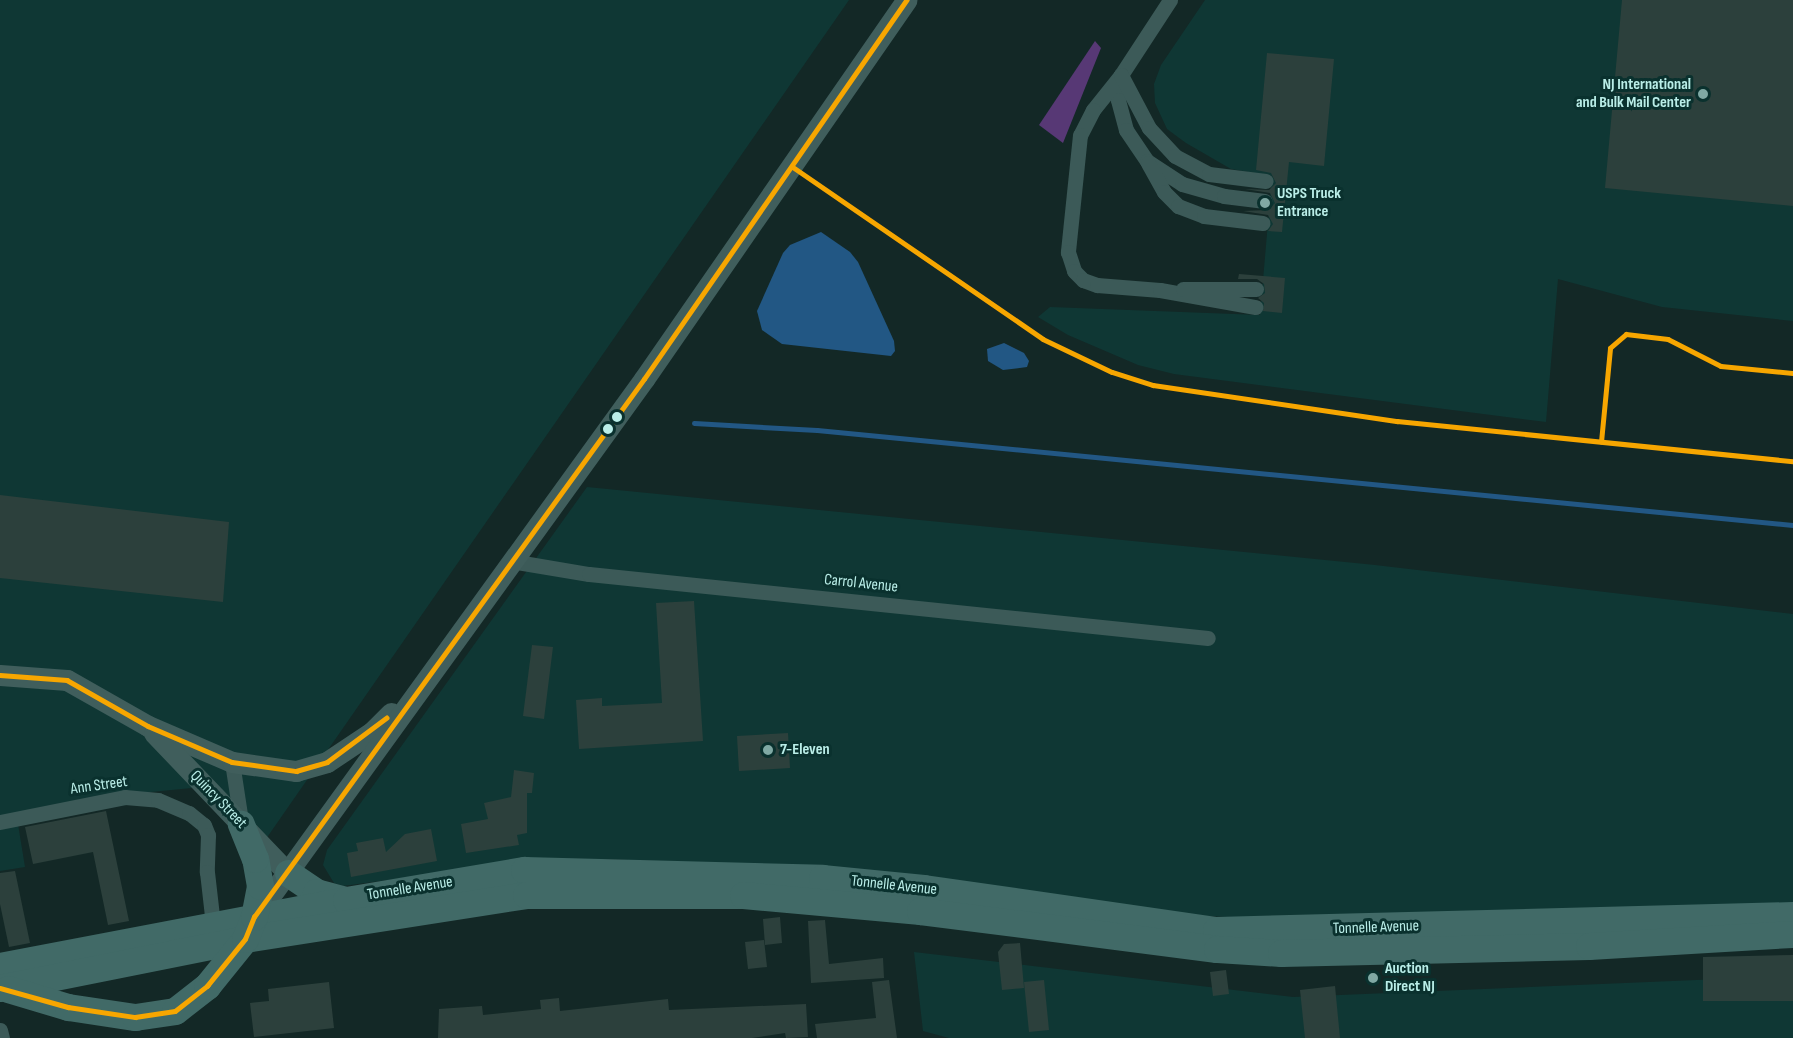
<!DOCTYPE html>
<html>
<head>
<meta charset="utf-8">
<style>
  body { margin:0 }
  #map { position:relative; width:1793px; height:1038px; overflow:hidden; background:#132826; font-family:"Sofia Sans Condensed",sans-serif }
  div>[style] { position:absolute }
  [style*='--x'] { left:calc(var(--x)*1px); top:calc(var(--y)*1px); width:calc(var(--w)*1px); rotate:calc(var(--a)*1deg) }
  .built>* { inset:0; background:#0f3734 }
  .green>* { inset:0; background:#573875 }
  .water>* { inset:0; background:#225784 }
  .stream>* { height:5px; margin:-2.5px; padding:0 2.5px; transform-origin:2.5px; border-radius:2.5px; background:#225784 }
  .building>* { inset:0; background:#2c403c }
  .street>* { height:15px; margin:-7.5px; padding:0 7.5px; transform-origin:7.5px; border-radius:7.5px; background:#3c5a58 }
  .secondary>* { height:21px; margin:-10.5px; padding:0 10.5px; transform-origin:10.5px; border-radius:10.5px; background:#405e5c }
  .highway>* { height:27px; margin:-13.5px; padding:0 13.5px; transform-origin:13.5px; border-radius:13.5px; background:#416a67 }
  .bus-1>* { height:4.5px; margin:-2.25px; padding:0 2.25px; transform-origin:2.25px; border-radius:2.25px; background:#f7a600 }
  .dots>* { width:16px; height:16px; translate:-50% -50%; box-sizing:border-box; border:3px solid #0a312e; border-radius:50% }
  span { translate:-50% -50%; white-space:nowrap; text-align:center; line-height:1.15; -webkit-text-stroke:6px #0a312e; paint-order:stroke }
  .poi-label { font-size:16px; color:#baeee8; font-weight:700 }
  .right { translate:-100% -50%; text-align:right }
  .left { translate:0 -50%; text-align:left }
  .street-label { font-size:16px; color:#baeee8 }
</style>
</head>
<body>
<div id="map">
  <div class="built">
    <i style="clip-path:polygon(0 0,849px 0,259px 849px,202px 787px,110px 796px,17px 818px,25px 867px,0 871px)"></i>
    <i style="clip-path:polygon(1205px 0,1793px 0,1793px 321px,1662px 307px,1558px 279px,1546px 422px,1174px 374px,1138px 365px,1068px 335px,1038px 317px,1050px 307px,1260px 315px,1272px 176px,1231px 169px,1186px 143px,1167px 129px,1155px 103px,1154px 84px,1161px 65px)"></i>
    <i style="clip-path:polygon(587px 487px,1375px 565px,1793px 614px,1793px 905px,1306px 921px,1206px 916px,850px 870px,606px 859px,538px 860px,343px 886px,334px 883px,323px 865px,327px 850px)"></i>
    <i style="clip-path:polygon(914px 952px,1293px 997px,1793px 976px,1793px 1038px,949px 1038px,923px 1031px)"></i>
  </div>
  <div class="green">
    <i style="clip-path:polygon(1095px 41px,1101px 48px,1063px 143px,1039px 125px)"></i>
  </div>
  <div class="water">
    <i style="clip-path:polygon(821px 232px,850px 252px,858px 262px,894px 341px,895px 351px,891px 356px,782px 344px,762px 330px,757px 311px,783px 253px,790px 245px)"></i>
    <i style="clip-path:polygon(1004px 343px,1024px 353px,1029px 361px,1027px 367px,1003px 370px,988px 361px,987px 349px)"></i>
  </div>
  <div class="stream">
    <i style="--x:694;--y:423;--w:123;--a:3.3"></i>
    <i style="--x:817;--y:430;--w:981;--a:5.56"></i>
  </div>
  <div class="building">
    <i style="clip-path:polygon(1622px 0,1793px 0,1793px 206px,1605px 188px)"></i>
    <i style="clip-path:polygon(1267px 53px,1334px 59px,1324px 166px,1289px 162px,1282px 232px,1268px 231px,1273px 224px,1268px 215px,1243px 211px,1268px 210px,1275px 203px,1270px 193px,1245px 189px,1269px 190px,1276px 183px,1271px 173px,1256px 170px)"></i>
    <i style="clip-path:polygon(1239px 274px,1285px 278px,1282px 313px,1263px 311px,1264px 303px,1258px 298px,1265px 293px,1264px 284px,1257px 279px,1238px 279px)"></i>
    <i style="clip-path:polygon(0 495px,229px 522px,223px 602px,0 578px)"></i>
    <i style="clip-path:polygon(694px 601px,703px 741px,579px 749px,576px 700px,602px 698px,602px 706px,662px 703px,656px 603px)"></i>
    <i style="clip-path:polygon(532px 645px,553px 647px,544px 719px,523px 716px)"></i>
    <i style="clip-path:polygon(788px 733px,790px 768px,739px 771px,737px 736px)"></i>
    <i style="clip-path:polygon(514px 770px,534px 773px,532px 793px,527px 793px,527px 833px,517px 835px,519px 845px,466px 853px,461px 824px,488px 819px,484px 803px,511px 797px)"></i>
    <i style="clip-path:polygon(106px 811px,129px 921px,108px 925px,93px 852px,33px 864px,25px 827px)"></i>
    <i style="clip-path:polygon(431px 829px,437px 861px,351px 877px,347px 853px,358px 851px,356px 843px,383px 838px,386px 852px,405px 834px)"></i>
    <i style="clip-path:polygon(15px 871px,30px 943px,9px 947px,0 904px,0 873px)"></i>
    <i style="clip-path:polygon(780px 917px,782px 943px,765px 945px,763px 919px)"></i>
    <i style="clip-path:polygon(825px 920px,829px 964px,883px 958px,884px 978px,811px 983px,808px 921px)"></i>
    <i style="clip-path:polygon(764px 940px,767px 967px,748px 969px,745px 942px)"></i>
    <i style="clip-path:polygon(1020px 943px,1024px 988px,1002px 990px,998px 952px,1004px 944px)"></i>
    <i style="clip-path:polygon(1793px 955px,1793px 1001px,1703px 1001px,1703px 957px)"></i>
    <i style="clip-path:polygon(1226px 970px,1229px 994px,1213px 996px,1210px 972px)"></i>
    <i style="clip-path:polygon(889px 980px,897px 1038px,817px 1038px,815px 1024px,876px 1018px,872px 982px)"></i>
    <i style="clip-path:polygon(1044px 980px,1049px 1030px,1029px 1032px,1024px 982px)"></i>
    <i style="clip-path:polygon(329px 982px,334px 1028px,254px 1037px,250px 1003px,269px 1001px,268px 989px)"></i>
    <i style="clip-path:polygon(1335px 986px,1340px 1038px,1305px 1038px,1300px 990px)"></i>
    <i style="clip-path:polygon(559px 998px,560px 1011px,668px 999px,669px 1010px,806px 1004px,808px 1037px,786px 1038px,785px 1033px,752px 1038px,438px 1038px,439px 1009px,482px 1006px,483px 1015px,541px 1009px,540px 1000px)"></i>
  </div>
  <div class="street">
    <i style="--x:1170;--y:0;--w:90;--a:123.2"></i>
    <i style="--x:1121;--y:75;--w:25;--a:97"></i>
    <i style="--x:1118;--y:100;--w:31;--a:75"></i>
    <i style="--x:1126;--y:130;--w:37;--a:56"></i>
    <i style="--x:1147;--y:161;--w:42;--a:33.3"></i>
    <i style="--x:1182;--y:184;--w:44;--a:15.9"></i>
    <i style="--x:1224;--y:196;--w:41;--a:7"></i>
    <i style="--x:1121;--y:75;--w:45;--a:128.7"></i>
    <i style="--x:1093;--y:110;--w:28;--a:117"></i>
    <i style="--x:1080;--y:135;--w:118;--a:95.9"></i>
    <i style="--x:1068;--y:252;--w:20;--a:72"></i>
    <i style="--x:1074;--y:271;--w:13;--a:45"></i>
    <i style="--x:1083;--y:280;--w:15;--a:20"></i>
    <i style="--x:1097;--y:285;--w:63;--a:4.5"></i>
    <i style="--x:1160;--y:290;--w:97;--a:10.1"></i>
    <i style="--x:1121;--y:75;--w:60;--a:62.2"></i>
    <i style="--x:1149;--y:128;--w:38;--a:47"></i>
    <i style="--x:1175;--y:156;--w:38;--a:28"></i>
    <i style="--x:1209;--y:174;--w:57;--a:7"></i>
    <i style="--x:1148;--y:163;--w:33;--a:61"></i>
    <i style="--x:1164;--y:192;--w:20;--a:45"></i>
    <i style="--x:1178;--y:206;--w:28;--a:21"></i>
    <i style="--x:1204;--y:216;--w:59;--a:6.8"></i>
    <i style="--x:1183;--y:289;--w:73;--a:0"></i>
    <i style="--x:511;--y:561;--w:79;--a:9.5"></i>
    <i style="--x:589;--y:574;--w:622;--a:5.9"></i>
    <i style="--x:232;--y:762;--w:60;--a:81.3"></i>
    <i style="--x:0;--y:822;--w:127;--a:-11.3"></i>
    <i style="--x:125;--y:797;--w:33;--a:5"></i>
    <i style="--x:158;--y:800;--w:34;--a:23"></i>
    <i style="--x:189;--y:813;--w:19;--a:39"></i>
    <i style="--x:204;--y:825;--w:11;--a:68"></i>
    <i style="--x:208;--y:835;--w:37;--a:92"></i>
    <i style="--x:207;--y:872;--w:53;--a:83.5"></i>
    <i style="--x:0;--y:1030;--w:8;--a:76"></i>
  </div>
  <div class="secondary">
    <i style="--x:0;--y:675;--w:67;--a:4.3"></i>
    <i style="--x:67;--y:680;--w:93;--a:29.6"></i>
    <i style="--x:148;--y:726;--w:91;--a:23.2"></i>
    <i style="--x:232;--y:762;--w:65;--a:8"></i>
    <i style="--x:296;--y:771;--w:32;--a:-16"></i>
    <i style="--x:327;--y:762;--w:54;--a:-33.7"></i>
    <i style="--x:372;--y:732;--w:27;--a:-45"></i>
    <i style="--x:154;--y:733;--w:194;--a:46.3"></i>
    <i style="--x:255;--y:917;--w:664;--a:-54.13"></i>
    <i style="--x:644;--y:379;--w:461;--a:-55.3"></i>
  </div>
  <div class="highway">
    <i style="--x:288;--y:873;--w:34;--a:34"></i>
    <i style="--x:316;--y:892;--w:27;--a:15"></i>
    <i style="--x:0;--y:966;--w:352;--a:-10.8"></i>
    <i style="--x:346;--y:900;--w:181;--a:-9.6"></i>
    <i style="--x:524;--y:870;--w:298;--a:1.5"></i>
    <i style="--x:822;--y:878;--w:102;--a:5.6"></i>
    <i style="--x:924;--y:888;--w:295;--a:8.2"></i>
    <i style="--x:1216;--y:930;--w:577;--a:-1.49"></i>
    <i style="--x:0;--y:988;--w:250;--a:-11.3"></i>
    <i style="--x:245;--y:939;--w:284;--a:-8.9"></i>
    <i style="--x:526;--y:895;--w:217;--a:0"></i>
    <i style="--x:743;--y:895;--w:178;--a:5.2"></i>
    <i style="--x:920;--y:911;--w:299;--a:7.3"></i>
    <i style="--x:1217;--y:949;--w:64;--a:3.6"></i>
    <i style="--x:1281;--y:953;--w:308;--a:-1.3"></i>
    <i style="--x:1589;--y:946;--w:204;--a:-3.4"></i>
    <i style="--x:8;--y:989;--w:63;--a:16.7"></i>
    <i style="--x:68;--y:1007;--w:68;--a:8.5"></i>
    <i style="--x:135;--y:1017;--w:40;--a:-8.5"></i>
    <i style="--x:175;--y:1011;--w:41;--a:-38"></i>
    <i style="--x:207;--y:986;--w:60;--a:-51"></i>
    <i style="--x:245;--y:939;--w:24;--a:-68"></i>
    <i style="--x:254;--y:917;--w:32;--a:-79"></i>
    <i style="--x:260;--y:886;--w:27;--a:-100"></i>
    <i style="--x:255;--y:859;--w:38;--a:-112"></i>
  </div>
  <div class="bus-1">
    <i style="--x:793;--y:167;--w:303;--a:34.5"></i>
    <i style="--x:1043;--y:339;--w:76;--a:25.6"></i>
    <i style="--x:1112;--y:372;--w:43;--a:17.6"></i>
    <i style="--x:1153;--y:385;--w:247;--a:8.4"></i>
    <i style="--x:1397;--y:421;--w:398;--a:5.8"></i>
    <i style="--x:1601;--y:442;--w:94;--a:-84.5"></i>
    <i style="--x:1610;--y:348;--w:21;--a:-41"></i>
    <i style="--x:1626;--y:334;--w:42;--a:6.8"></i>
    <i style="--x:1668;--y:339;--w:59;--a:27"></i>
    <i style="--x:1721;--y:366;--w:72;--a:5.6"></i>
    <i style="--x:0;--y:675;--w:67;--a:4.3"></i>
    <i style="--x:67;--y:680;--w:93;--a:29.6"></i>
    <i style="--x:148;--y:726;--w:91;--a:23.2"></i>
    <i style="--x:232;--y:762;--w:65;--a:8"></i>
    <i style="--x:296;--y:771;--w:32;--a:-16"></i>
    <i style="--x:327;--y:762;--w:74;--a:-36.7"></i>
    <i style="--x:0;--y:988;--w:71;--a:15.6"></i>
    <i style="--x:68;--y:1007;--w:68;--a:8.5"></i>
    <i style="--x:135;--y:1017;--w:40;--a:-8.5"></i>
    <i style="--x:175;--y:1011;--w:41;--a:-38"></i>
    <i style="--x:207;--y:986;--w:60;--a:-51"></i>
    <i style="--x:245;--y:939;--w:24;--a:-68"></i>
    <i style="--x:254;--y:917;--w:664;--a:-54.06"></i>
    <i style="--x:644;--y:379;--w:461;--a:-55.3"></i>
  </div>
  <div class="dots">
    <i style="left:1703px;top:94px;background:#80a9a4"></i>
    <i style="left:1265px;top:203px;background:#80a9a4"></i>
    <i style="left:617px;top:417px;background:#baeee8"></i>
    <i style="left:608px;top:429px;background:#baeee8"></i>
    <i style="left:768px;top:750px;background:#80a9a4"></i>
    <i style="left:1373px;top:978px;background:#80a9a4"></i>
  </div>
  <div class="poi-label">
    <span class="right" style="left:1691px;top:94px">NJ International<br>and Bulk Mail Center</span>
    <span class="left" style="left:1277px;top:203px">USPS Truck<br>Entrance</span>
    <span class="left" style="left:780px;top:750px">7-Eleven</span>
    <span class="left" style="left:1385px;top:978px">Auction<br>Direct NJ</span>
  </div>
  <div class="street-label">
    <span style="left:861px;top:584px;rotate:6deg">Carrol Avenue</span>
    <span style="left:99px;top:786px;rotate:-8deg">Ann Street</span>
    <span style="left:218px;top:800px;rotate:46deg">Quincy Street</span>
    <span style="left:894px;top:886px;rotate:6deg">Tonnelle Avenue</span>
    <span style="left:410px;top:889px;rotate:-9deg">Tonnelle Avenue</span>
    <span style="left:1376px;top:928px;rotate:-2deg">Tonnelle Avenue</span>
  </div>
</div>
</body>
</html>
